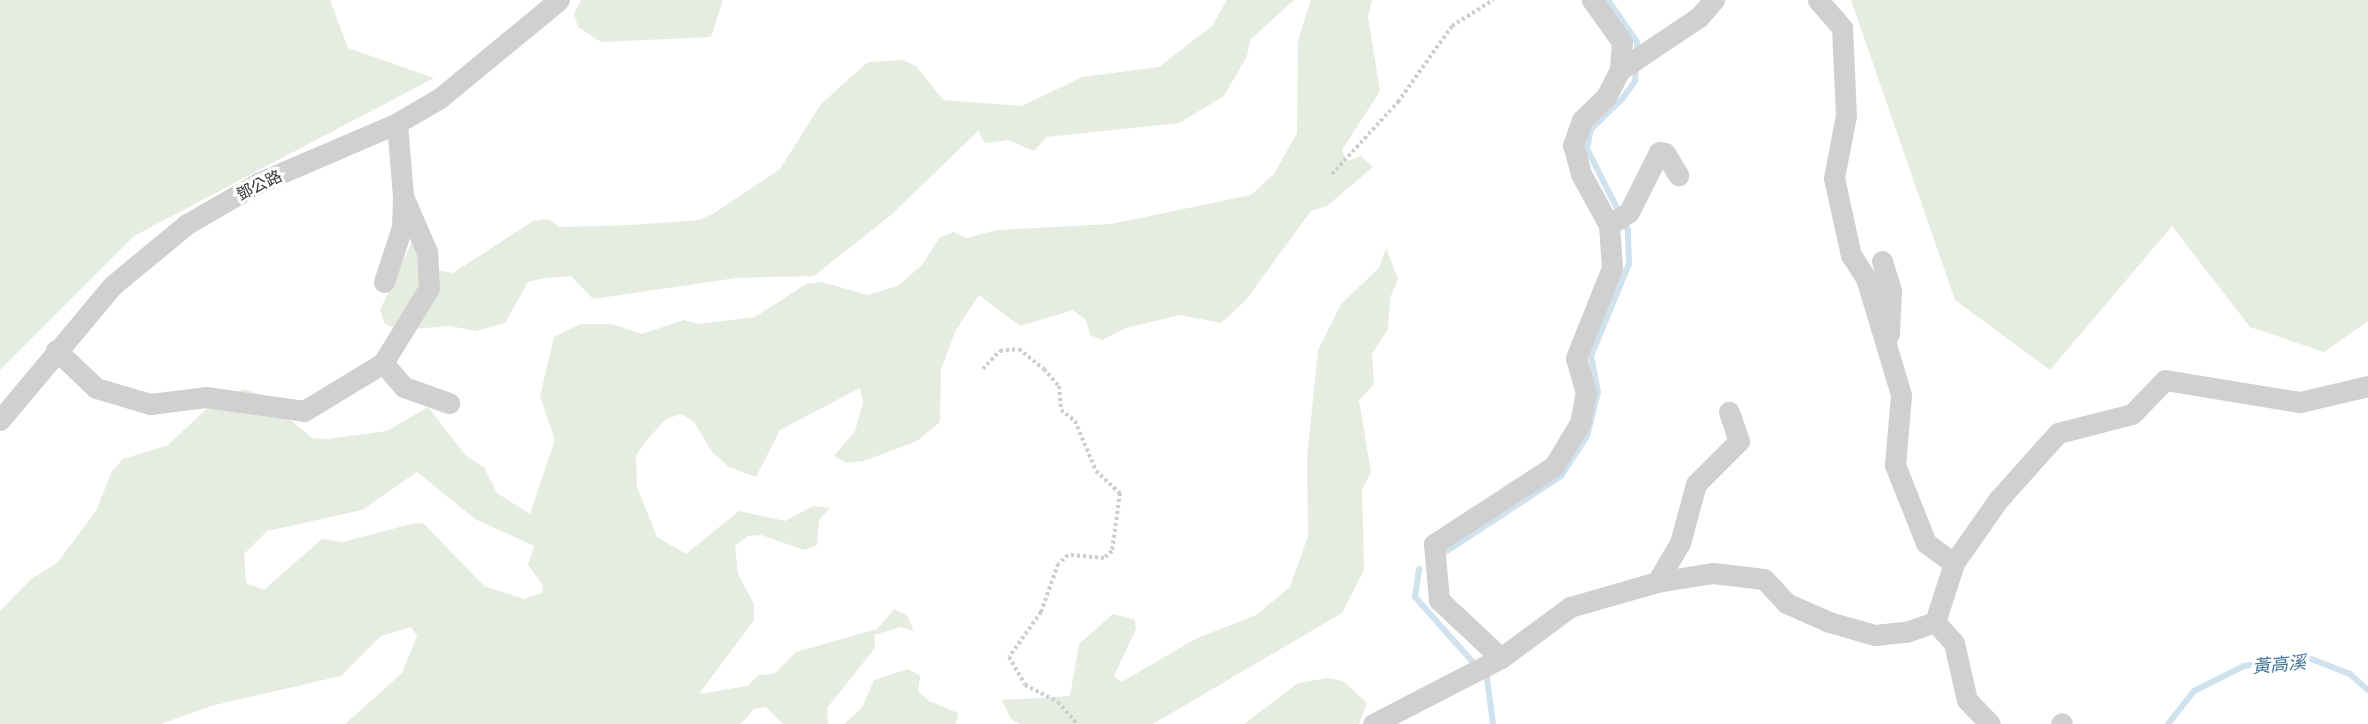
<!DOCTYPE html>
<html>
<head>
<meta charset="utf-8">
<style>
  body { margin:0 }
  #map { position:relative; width:2368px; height:724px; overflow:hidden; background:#fff; font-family:Commissioner,"Noto Sans TC",sans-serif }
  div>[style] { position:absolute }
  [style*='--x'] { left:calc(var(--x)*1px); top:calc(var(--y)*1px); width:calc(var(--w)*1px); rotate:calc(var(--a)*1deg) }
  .green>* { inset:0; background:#e6ecdf }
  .stream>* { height:6px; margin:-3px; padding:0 3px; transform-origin:3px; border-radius:3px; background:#cfe2ee }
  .path>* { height:4px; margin-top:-2px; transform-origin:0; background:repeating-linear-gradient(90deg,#cdcdcd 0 3px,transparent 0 6px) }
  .minor>* { height:21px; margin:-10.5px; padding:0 10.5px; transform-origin:10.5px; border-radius:10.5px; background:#d0d0d0 }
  span { translate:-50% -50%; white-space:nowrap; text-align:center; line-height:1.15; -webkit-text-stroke:6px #fff; paint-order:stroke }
  .street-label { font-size:16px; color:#333 }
  .water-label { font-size:18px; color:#3f7597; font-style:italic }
</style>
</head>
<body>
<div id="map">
  <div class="green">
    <i style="clip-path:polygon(0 0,330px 0,348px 48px,434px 78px,134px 236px,0 370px)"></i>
    <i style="clip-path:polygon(581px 0,723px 0,711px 37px,601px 42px,578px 27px,574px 14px)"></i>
    <i style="clip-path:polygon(1227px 0,1294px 0,1250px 40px,1247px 56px,1224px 96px,1179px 123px,1047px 137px,1034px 151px,1008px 140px,985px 143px,978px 131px,891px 215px,814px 276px,736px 278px,593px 299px,571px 276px,544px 278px,528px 282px,505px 323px,476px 331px,450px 326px,399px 330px,385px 324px,380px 310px,414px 237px,436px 270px,453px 273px,533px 221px,547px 219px,560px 227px,632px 225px,699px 220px,714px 213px,780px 169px,821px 104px,868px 62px,903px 60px,916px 66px,943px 100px,1022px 106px,1082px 77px,1159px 67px,1212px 26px)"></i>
    <i style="clip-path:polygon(evenodd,1311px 0,1372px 0,1368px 17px,1380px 91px,1342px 150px,1347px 161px,1361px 156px,1373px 167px,1327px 206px,1311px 211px,1245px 301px,1221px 323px,1180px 315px,1126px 328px,1102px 340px,1090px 335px,1086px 320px,1073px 310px,1020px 326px,979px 295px,956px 330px,941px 369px,940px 422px,917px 441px,864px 461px,846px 463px,834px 456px,855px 431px,863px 403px,860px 388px,780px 430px,756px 477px,729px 467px,712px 452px,694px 422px,681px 414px,666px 419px,645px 442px,636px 456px,637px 487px,657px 537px,686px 554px,739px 511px,785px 521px,813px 506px,830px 508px,819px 520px,817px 545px,804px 550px,761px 535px,748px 536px,735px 546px,738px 574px,754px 604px,754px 620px,699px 694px,747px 686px,759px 675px,774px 674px,796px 652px,877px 629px,894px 609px,907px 615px,914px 631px,901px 627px,874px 635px,875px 648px,827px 708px,828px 724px,783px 724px,766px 707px,754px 709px,741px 724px,345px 724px,402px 673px,417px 636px,411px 627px,381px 636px,341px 676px,211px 706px,161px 724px,0 724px,0 611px,31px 579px,58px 562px,96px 511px,112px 471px,123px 459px,168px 445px,216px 400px,245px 389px,261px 395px,312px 438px,327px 439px,387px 431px,428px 407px,466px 456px,484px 467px,497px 493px,530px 514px,555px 440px,540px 396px,554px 337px,580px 324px,612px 324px,642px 334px,684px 320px,699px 324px,755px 317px,806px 284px,822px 282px,867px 295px,898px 286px,923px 264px,939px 238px,953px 232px,967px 238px,997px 230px,1111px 224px,1251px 195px,1274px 174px,1297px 133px,1298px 40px,1311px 0,417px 472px,475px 519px,534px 546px,528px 565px,543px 585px,542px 593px,524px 599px,484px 586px,424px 524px,415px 523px,343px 542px,322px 539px,264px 590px,246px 583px,244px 554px,267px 531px,362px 510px,417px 472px)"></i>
    <i style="clip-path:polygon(1851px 0,2368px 0,2368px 321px,2324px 352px,2250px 327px,2172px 226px,2050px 370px,1955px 300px)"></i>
    <i style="clip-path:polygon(1386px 248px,1398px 279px,1390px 298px,1388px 329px,1372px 354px,1374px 384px,1359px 400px,1371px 472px,1362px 489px,1364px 570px,1342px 613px,1153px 724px,1020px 724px,1011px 719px,1002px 700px,1070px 696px,1079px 644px,1113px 614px,1135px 620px,1136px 629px,1114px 676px,1122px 682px,1195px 639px,1256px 615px,1290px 587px,1308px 536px,1307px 458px,1318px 350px,1341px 304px,1379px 268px)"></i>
    <i style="clip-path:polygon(908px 669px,920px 676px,918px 691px,929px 701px,958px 713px,956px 724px,844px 724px,862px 708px,874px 680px)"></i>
    <i style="clip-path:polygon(1328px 678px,1343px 681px,1367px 703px,1359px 724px,1244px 724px,1298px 683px)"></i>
  </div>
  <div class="stream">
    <i style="--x:1608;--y:0;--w:51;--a:55.4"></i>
    <i style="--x:1637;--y:42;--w:11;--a:90"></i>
    <i style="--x:1447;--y:551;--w:136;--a:-33.3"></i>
    <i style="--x:1561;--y:476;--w:48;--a:-57"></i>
    <i style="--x:1587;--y:436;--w:45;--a:-76"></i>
    <i style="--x:1598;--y:392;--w:37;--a:-101"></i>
    <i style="--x:1591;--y:356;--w:100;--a:-67.6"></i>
    <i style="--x:1629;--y:264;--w:34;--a:-92"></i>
    <i style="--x:1628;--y:230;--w:91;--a:-116.8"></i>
    <i style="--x:1587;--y:149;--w:20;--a:-79"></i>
    <i style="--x:1591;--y:129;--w:43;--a:-44.1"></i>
    <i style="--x:1622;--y:99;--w:22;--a:-54"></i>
    <i style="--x:1635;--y:81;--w:15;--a:-86"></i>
    <i style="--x:1419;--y:569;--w:28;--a:98"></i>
    <i style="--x:1415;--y:597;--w:108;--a:48.4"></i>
    <i style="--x:1487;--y:678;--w:46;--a:82.6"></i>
    <i style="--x:2168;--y:724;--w:42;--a:-51.8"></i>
    <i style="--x:2194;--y:691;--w:56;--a:-26.6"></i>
    <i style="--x:2244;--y:666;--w:63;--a:-8.3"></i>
    <i style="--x:2306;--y:657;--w:47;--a:21.1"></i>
    <i style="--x:2350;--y:674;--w:24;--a:42"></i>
  </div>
  <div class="path">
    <i style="--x:1332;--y:174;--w:98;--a:-47.5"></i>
    <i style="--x:1398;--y:102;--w:93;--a:-54.6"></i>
    <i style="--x:1452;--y:26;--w:49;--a:-32.4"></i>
    <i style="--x:983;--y:369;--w:25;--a:-47"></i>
    <i style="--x:1000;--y:351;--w:19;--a:-6"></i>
    <i style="--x:1019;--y:349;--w:32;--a:39"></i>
    <i style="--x:1044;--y:369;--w:23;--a:49"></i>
    <i style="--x:1059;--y:386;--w:24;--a:85"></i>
    <i style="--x:1061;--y:410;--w:18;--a:38"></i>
    <i style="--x:1075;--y:421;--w:54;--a:67.2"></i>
    <i style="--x:1096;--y:471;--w:33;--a:43"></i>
    <i style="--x:1120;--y:493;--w:59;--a:97.9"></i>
    <i style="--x:1112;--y:551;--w:11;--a:139"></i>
    <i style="--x:1104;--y:558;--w:36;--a:-175"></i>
    <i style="--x:1068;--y:555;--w:13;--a:138"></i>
    <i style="--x:1058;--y:564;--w:51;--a:109.5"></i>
    <i style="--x:1041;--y:612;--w:55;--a:125.4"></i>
    <i style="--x:1009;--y:657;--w:32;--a:60"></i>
    <i style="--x:1025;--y:685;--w:37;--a:27"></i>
    <i style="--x:1058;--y:702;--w:29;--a:49"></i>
  </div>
  <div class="minor">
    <i style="--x:1818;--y:0;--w:37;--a:49"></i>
    <i style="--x:1842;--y:28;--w:87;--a:87.4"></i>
    <i style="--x:1846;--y:115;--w:64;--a:100.8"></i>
    <i style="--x:1834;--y:178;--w:79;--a:77.6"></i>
    <i style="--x:1851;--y:255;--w:27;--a:57"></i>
    <i style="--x:1866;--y:278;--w:122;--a:73.3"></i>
    <i style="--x:1901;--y:395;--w:70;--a:94.9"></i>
    <i style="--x:1895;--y:465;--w:84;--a:68.3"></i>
    <i style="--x:1926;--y:543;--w:34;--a:36"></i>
    <i style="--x:1620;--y:70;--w:95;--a:-33.9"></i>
    <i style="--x:1699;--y:17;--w:23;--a:-49"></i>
    <i style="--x:1609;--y:225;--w:24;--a:-33"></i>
    <i style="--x:1629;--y:212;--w:67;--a:-63.4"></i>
    <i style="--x:1659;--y:152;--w:6;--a:9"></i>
    <i style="--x:1665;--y:153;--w:26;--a:59"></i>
    <i style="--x:1882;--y:261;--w:31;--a:73"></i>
    <i style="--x:1891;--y:291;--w:43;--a:92.7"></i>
    <i style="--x:384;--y:282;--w:58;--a:-71.9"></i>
    <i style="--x:402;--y:227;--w:31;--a:-88"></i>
    <i style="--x:56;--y:350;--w:55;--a:43.5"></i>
    <i style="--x:96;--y:388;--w:56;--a:16.5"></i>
    <i style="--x:150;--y:404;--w:56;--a:-7.1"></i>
    <i style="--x:206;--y:397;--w:99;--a:8.1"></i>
    <i style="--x:304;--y:411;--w:92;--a:-31.3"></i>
    <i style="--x:383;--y:363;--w:88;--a:-58.5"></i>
    <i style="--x:429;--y:288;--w:36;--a:-93"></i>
    <i style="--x:427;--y:252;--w:61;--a:-113.2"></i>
    <i style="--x:403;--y:196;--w:73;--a:-94.7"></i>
    <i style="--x:383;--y:363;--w:32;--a:49"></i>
    <i style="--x:404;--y:387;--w:48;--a:19.6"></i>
    <i style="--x:0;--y:420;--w:176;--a:-50.1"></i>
    <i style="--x:113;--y:285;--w:96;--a:-39.5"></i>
    <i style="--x:187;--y:224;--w:82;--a:-30"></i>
    <i style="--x:258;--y:183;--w:151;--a:-23.3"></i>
    <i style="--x:397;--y:123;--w:50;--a:-30.2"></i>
    <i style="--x:440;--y:98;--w:154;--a:-39.5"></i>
    <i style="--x:1657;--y:582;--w:45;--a:-59.5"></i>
    <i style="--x:1680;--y:543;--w:61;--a:-74.8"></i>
    <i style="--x:1696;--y:484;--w:61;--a:-45"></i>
    <i style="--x:1739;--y:441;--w:31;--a:-109"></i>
    <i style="--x:1935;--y:622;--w:28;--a:48"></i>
    <i style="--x:1954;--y:643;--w:58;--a:77.2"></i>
    <i style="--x:1967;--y:700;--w:33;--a:46"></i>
    <i style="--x:1501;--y:658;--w:85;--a:-136.9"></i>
    <i style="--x:1439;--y:600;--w:56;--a:-95.1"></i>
    <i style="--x:1434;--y:544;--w:143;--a:-33"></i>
    <i style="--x:1554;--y:466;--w:50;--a:-58.8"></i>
    <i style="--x:1580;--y:423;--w:31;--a:-79"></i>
    <i style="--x:1586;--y:393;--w:36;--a:-106"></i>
    <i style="--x:1576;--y:358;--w:97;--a:-68.2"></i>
    <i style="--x:1612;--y:268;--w:43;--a:-94"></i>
    <i style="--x:1609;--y:225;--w:58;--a:-118.8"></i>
    <i style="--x:1581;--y:174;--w:30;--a:-105"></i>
    <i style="--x:1573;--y:145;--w:27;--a:-70"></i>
    <i style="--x:1582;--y:120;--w:33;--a:-44"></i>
    <i style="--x:1606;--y:97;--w:30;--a:-63"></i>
    <i style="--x:1620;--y:70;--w:28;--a:-86"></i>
    <i style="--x:1622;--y:42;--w:52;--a:-125.5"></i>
    <i style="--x:1373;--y:724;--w:144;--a:-27.3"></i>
    <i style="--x:1501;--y:658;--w:86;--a:-36.5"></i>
    <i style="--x:1570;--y:607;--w:91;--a:-16"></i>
    <i style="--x:1657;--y:582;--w:57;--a:-9.1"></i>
    <i style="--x:1713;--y:573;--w:51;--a:6.7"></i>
    <i style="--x:1764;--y:579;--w:33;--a:47"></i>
    <i style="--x:1786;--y:603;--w:47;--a:23.8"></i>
    <i style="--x:1829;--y:622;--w:48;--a:15.8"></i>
    <i style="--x:1875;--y:635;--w:31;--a:-6"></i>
    <i style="--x:1906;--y:632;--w:31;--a:-19"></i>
    <i style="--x:1935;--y:622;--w:62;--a:-72.1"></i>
    <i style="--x:1954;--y:563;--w:77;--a:-55.1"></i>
    <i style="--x:1998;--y:500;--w:90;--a:-48.2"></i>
    <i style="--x:2058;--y:433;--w:76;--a:-14.4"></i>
    <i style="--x:2132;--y:414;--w:47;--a:-45.9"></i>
    <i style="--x:2165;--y:380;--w:137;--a:9.3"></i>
    <i style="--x:2300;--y:402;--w:70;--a:-13.2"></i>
    <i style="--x:2061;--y:724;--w:1;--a:-45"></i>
  </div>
  <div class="street-label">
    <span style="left:259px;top:185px;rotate:-26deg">鄧公路</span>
  </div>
  <div class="water-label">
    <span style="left:2279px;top:664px;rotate:-5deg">黃高溪</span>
  </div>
</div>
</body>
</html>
